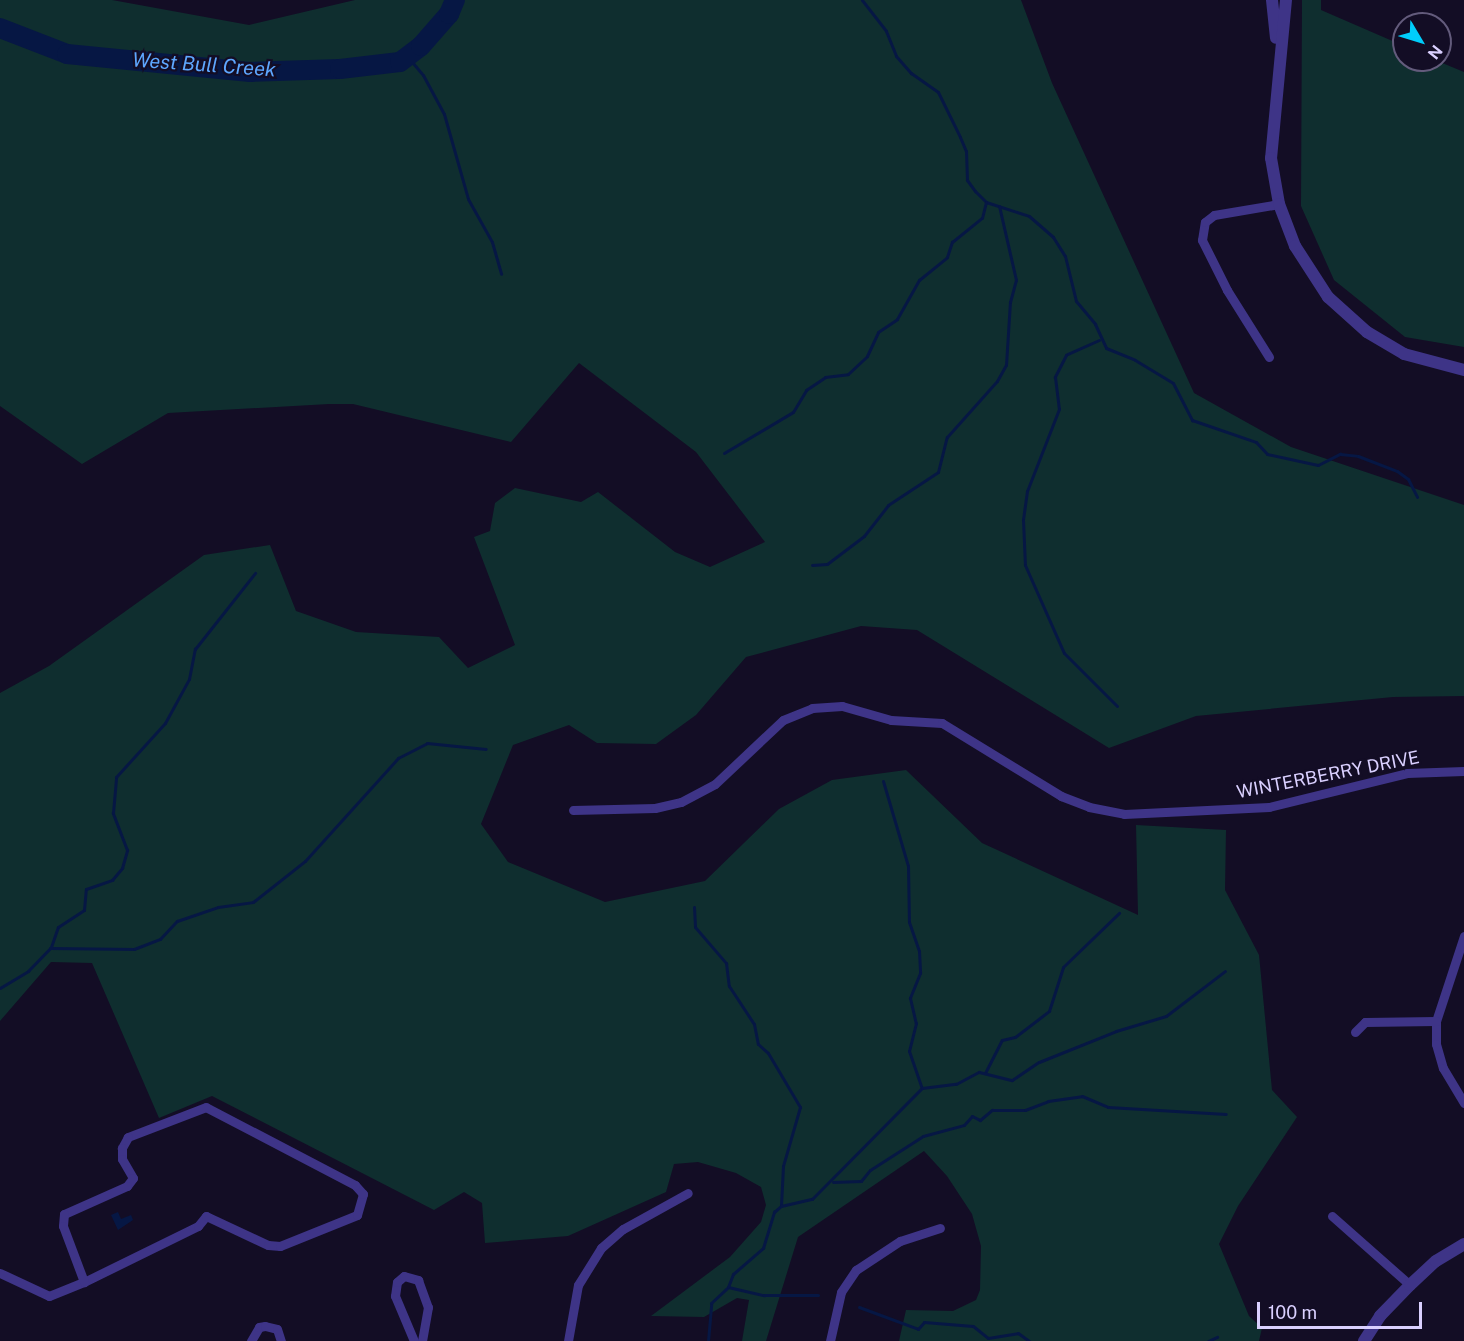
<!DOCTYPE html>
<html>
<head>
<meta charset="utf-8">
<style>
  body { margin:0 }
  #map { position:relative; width:1464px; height:1341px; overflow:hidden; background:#130d25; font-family:"Public Sans",sans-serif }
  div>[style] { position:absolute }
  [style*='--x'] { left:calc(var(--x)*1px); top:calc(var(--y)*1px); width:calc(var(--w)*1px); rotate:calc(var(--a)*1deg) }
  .green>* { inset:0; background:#0f2e2f }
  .water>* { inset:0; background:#061744 }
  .stream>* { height:3px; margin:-1.5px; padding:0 1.5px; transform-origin:1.5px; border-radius:1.5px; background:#061744 }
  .river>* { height:20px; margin:-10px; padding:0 10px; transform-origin:10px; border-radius:10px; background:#061744 }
  .minor>* { height:9px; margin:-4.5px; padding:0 4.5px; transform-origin:4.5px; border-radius:4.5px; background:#3e3487 }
  .tertiary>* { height:12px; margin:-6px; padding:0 6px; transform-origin:6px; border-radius:6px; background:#3e3487 }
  span { translate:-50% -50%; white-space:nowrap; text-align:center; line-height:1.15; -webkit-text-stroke:4.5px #130d25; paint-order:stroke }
  .street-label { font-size:18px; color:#dad0ff }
  .water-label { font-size:20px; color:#5ea7ff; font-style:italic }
  .north { position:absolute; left:1392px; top:12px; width:60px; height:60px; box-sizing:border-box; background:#130d25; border:2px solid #635b7c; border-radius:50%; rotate:128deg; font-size:16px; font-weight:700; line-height:24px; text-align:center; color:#dad0ff }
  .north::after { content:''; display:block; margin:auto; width:21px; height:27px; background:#00cdfb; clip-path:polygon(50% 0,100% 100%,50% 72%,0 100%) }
  .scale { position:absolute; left:1257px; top:1302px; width:165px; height:27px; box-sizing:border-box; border:3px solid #dad0ff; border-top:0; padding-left:8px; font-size:18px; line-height:21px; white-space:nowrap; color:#dad0ff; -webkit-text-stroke:4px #130d25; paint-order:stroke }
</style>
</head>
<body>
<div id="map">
  <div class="green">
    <i style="clip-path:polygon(0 0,112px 0,249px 25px,355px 0,1021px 0,1052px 83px,1194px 393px,1291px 447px,1464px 505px,1464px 696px,1393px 697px,1196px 716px,1109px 748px,917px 630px,861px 626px,746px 657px,696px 715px,656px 744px,597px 743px,569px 725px,513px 745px,481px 824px,508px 862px,605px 902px,705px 881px,779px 809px,832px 780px,906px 770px,982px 843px,1138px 915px,1136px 825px,1226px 830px,1225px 890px,1259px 955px,1272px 1090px,1297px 1117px,1238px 1206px,1219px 1244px,1249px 1316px,1262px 1328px,1259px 1341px,899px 1341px,906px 1310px,953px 1311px,976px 1300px,980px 1290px,981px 1246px,972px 1214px,947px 1176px,924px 1151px,798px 1237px,766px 1341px,742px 1341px,749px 1300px,737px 1298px,704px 1317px,651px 1316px,730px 1257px,761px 1222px,766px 1205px,761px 1187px,736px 1173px,698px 1162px,674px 1164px,666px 1192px,568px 1236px,485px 1243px,482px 1203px,464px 1192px,434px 1210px,212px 1096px,159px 1118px,92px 963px,51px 962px,0 1021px,0 693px,49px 666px,204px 555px,270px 545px,296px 611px,356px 632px,439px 637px,468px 668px,515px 645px,474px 537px,490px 531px,495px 503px,515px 488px,581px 502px,598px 492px,675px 552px,710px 567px,765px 542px,696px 452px,579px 363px,511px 442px,353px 404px,329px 404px,168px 413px,82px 464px,0 406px)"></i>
    <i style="clip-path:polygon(1302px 0,1321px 0,1321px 10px,1404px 46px,1404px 60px,1435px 60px,1464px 72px,1464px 347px,1405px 337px,1334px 280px,1301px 206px)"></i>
  </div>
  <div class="water">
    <i style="clip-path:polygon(118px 1212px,121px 1219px,131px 1215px,133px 1220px,118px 1230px,111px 1215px)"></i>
  </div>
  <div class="stream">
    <i style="--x:862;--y:0;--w:39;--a:52"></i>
    <i style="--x:886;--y:31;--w:27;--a:68"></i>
    <i style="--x:896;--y:56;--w:23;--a:49"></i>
    <i style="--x:911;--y:73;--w:33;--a:35"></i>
    <i style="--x:938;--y:92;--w:50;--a:63.9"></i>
    <i style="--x:960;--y:137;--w:15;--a:67"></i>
    <i style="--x:966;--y:151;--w:29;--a:88"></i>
    <i style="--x:967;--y:180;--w:14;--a:54"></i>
    <i style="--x:975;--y:191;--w:16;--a:45"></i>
    <i style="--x:986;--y:202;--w:45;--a:18"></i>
    <i style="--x:1029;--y:216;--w:32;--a:41"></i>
    <i style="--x:1053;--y:237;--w:22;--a:58"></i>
    <i style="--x:1065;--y:256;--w:46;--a:76.3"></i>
    <i style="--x:1076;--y:301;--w:30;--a:50"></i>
    <i style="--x:1095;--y:324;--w:26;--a:65"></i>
    <i style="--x:1106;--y:348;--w:31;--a:22"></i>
    <i style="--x:1135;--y:360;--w:44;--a:31.2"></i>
    <i style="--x:1173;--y:383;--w:42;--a:62.8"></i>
    <i style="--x:1192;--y:420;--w:68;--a:19"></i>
    <i style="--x:1256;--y:442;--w:16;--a:47"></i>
    <i style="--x:1267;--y:454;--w:52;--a:12.2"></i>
    <i style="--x:1318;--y:465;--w:25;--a:-27"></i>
    <i style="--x:1340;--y:454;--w:18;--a:6"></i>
    <i style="--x:1358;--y:456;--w:42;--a:21"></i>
    <i style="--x:1397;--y:471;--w:14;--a:36"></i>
    <i style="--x:1408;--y:479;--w:20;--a:63"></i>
    <i style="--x:407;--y:56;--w:25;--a:50"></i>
    <i style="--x:423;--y:75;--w:44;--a:61.7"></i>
    <i style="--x:444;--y:114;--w:88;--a:74.2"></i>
    <i style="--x:468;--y:199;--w:49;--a:60.8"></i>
    <i style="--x:492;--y:242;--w:33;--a:74"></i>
    <i style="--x:1099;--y:340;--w:36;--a:156"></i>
    <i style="--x:1066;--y:355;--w:25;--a:117"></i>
    <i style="--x:1055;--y:377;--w:32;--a:83"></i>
    <i style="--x:1059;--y:409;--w:88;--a:111.3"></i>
    <i style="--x:1027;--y:491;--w:29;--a:98"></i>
    <i style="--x:1023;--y:520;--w:45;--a:87.5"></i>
    <i style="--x:1025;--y:565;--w:96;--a:66.1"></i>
    <i style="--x:1064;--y:653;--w:75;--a:45"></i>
    <i style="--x:724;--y:453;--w:80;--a:-30.7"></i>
    <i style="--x:793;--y:412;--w:26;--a:-59"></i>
    <i style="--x:806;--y:390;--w:23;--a:-34"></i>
    <i style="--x:825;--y:377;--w:23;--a:-7"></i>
    <i style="--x:848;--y:374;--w:26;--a:-43"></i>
    <i style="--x:867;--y:356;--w:26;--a:-65"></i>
    <i style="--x:878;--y:332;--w:23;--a:-34"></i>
    <i style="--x:897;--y:319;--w:45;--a:-60.6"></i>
    <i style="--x:919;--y:280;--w:36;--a:-39"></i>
    <i style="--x:947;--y:257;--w:16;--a:-72"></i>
    <i style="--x:952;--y:242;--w:38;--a:-39"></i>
    <i style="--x:982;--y:218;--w:16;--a:-76"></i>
    <i style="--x:812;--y:565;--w:15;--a:-4"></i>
    <i style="--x:827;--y:564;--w:46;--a:-37.1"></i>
    <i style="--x:864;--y:536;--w:39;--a:-52"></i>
    <i style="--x:888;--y:505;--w:60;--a:-33.4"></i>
    <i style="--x:938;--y:472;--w:36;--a:-76"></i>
    <i style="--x:947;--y:437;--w:75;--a:-48.2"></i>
    <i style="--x:997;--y:381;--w:18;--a:-61"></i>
    <i style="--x:1006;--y:365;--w:63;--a:-86.4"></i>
    <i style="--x:1010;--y:302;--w:23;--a:-75"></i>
    <i style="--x:1016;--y:280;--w:76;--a:-102.9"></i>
    <i style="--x:883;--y:781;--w:89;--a:73.6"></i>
    <i style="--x:908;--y:866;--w:56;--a:89"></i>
    <i style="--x:909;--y:922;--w:31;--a:71"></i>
    <i style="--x:919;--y:951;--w:22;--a:87"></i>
    <i style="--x:920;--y:973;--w:27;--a:112"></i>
    <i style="--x:910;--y:998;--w:26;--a:77"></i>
    <i style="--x:916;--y:1023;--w:29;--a:104"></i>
    <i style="--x:909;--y:1051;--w:39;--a:71"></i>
    <i style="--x:694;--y:907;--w:20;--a:87"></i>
    <i style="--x:695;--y:927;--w:48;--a:49.3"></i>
    <i style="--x:726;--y:963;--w:23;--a:83"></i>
    <i style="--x:729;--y:986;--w:45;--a:56.7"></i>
    <i style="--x:754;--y:1024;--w:20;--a:79"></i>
    <i style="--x:758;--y:1044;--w:13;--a:42"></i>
    <i style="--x:768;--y:1053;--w:63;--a:59.3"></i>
    <i style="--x:800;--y:1107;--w:61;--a:106.1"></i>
    <i style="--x:783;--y:1166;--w:40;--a:92.9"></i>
    <i style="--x:51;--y:947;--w:21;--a:-71"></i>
    <i style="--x:58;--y:927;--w:31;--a:-33"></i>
    <i style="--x:84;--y:910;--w:21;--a:-85"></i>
    <i style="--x:86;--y:889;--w:28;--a:-19"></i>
    <i style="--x:112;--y:880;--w:16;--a:-50"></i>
    <i style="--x:122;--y:868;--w:19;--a:-74"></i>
    <i style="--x:127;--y:850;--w:40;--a:-111"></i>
    <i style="--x:113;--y:813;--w:36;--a:-85"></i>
    <i style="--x:116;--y:777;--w:73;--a:-47.8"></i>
    <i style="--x:165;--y:723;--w:50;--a:-61.4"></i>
    <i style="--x:189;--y:679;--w:31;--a:-79"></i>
    <i style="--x:195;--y:649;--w:97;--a:-51.7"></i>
    <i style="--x:0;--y:988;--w:33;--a:-31"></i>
    <i style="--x:28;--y:971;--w:32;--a:-46"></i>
    <i style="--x:50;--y:948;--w:84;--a:0.7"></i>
    <i style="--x:134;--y:949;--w:28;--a:-21"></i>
    <i style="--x:160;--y:939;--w:25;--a:-47"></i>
    <i style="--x:177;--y:921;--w:43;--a:-18.9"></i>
    <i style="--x:218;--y:907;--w:35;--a:-8"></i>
    <i style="--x:253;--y:902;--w:66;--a:-38.3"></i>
    <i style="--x:305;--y:861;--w:139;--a:-47.9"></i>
    <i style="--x:398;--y:758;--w:33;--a:-27"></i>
    <i style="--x:427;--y:743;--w:59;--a:5.8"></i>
    <i style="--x:985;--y:1073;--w:37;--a:-63"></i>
    <i style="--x:1002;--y:1040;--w:13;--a:-13"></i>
    <i style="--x:1015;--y:1037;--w:43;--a:-37.4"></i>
    <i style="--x:1049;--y:1011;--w:46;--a:-72.3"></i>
    <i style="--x:1063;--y:967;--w:78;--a:-44"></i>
    <i style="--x:833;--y:1182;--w:28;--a:-2"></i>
    <i style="--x:861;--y:1181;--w:14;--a:-51"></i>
    <i style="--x:870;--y:1170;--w:63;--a:-32.7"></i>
    <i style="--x:923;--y:1136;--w:42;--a:-15"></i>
    <i style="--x:964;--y:1125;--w:12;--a:-48"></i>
    <i style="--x:972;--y:1116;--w:9;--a:27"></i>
    <i style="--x:980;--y:1120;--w:16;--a:-40"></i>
    <i style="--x:992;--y:1110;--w:33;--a:0"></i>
    <i style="--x:1025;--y:1110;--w:25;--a:-21"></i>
    <i style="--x:1048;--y:1101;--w:34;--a:-8"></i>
    <i style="--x:1082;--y:1096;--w:28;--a:23"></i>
    <i style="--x:1108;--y:1107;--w:118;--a:3.4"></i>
    <i style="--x:728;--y:1287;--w:37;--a:13"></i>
    <i style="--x:764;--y:1295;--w:54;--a:0"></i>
    <i style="--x:859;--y:1307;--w:63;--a:20.4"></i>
    <i style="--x:918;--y:1329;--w:9;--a:-49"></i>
    <i style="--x:924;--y:1322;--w:49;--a:4.7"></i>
    <i style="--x:973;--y:1326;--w:19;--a:39"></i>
    <i style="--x:988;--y:1338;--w:30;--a:-9"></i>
    <i style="--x:1018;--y:1333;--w:14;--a:36"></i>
    <i style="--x:708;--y:1341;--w:38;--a:-85"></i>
    <i style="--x:711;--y:1303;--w:23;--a:-43"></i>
    <i style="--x:728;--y:1287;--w:14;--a:-69"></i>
    <i style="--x:733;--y:1274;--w:40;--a:-41"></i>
    <i style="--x:763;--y:1248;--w:38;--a:-73"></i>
    <i style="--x:774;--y:1212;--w:9;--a:-41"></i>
    <i style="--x:781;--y:1206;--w:32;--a:-13"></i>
    <i style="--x:812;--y:1199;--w:156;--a:-45.3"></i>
    <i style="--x:922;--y:1088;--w:34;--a:-7"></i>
    <i style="--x:956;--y:1084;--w:26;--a:-28"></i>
    <i style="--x:979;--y:1072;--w:34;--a:14"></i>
    <i style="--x:1012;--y:1080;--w:32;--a:-34"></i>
    <i style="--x:1039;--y:1062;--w:83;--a:-21.9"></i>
    <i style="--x:1116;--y:1031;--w:52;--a:-16.7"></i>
    <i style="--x:1166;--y:1016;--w:74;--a:-37.3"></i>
    <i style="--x:1208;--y:1341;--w:10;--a:-24"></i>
  </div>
  <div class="river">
    <i style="--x:0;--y:28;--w:72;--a:21.2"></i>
    <i style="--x:67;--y:54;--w:184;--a:5.6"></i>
    <i style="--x:250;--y:72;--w:90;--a:-1.9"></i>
    <i style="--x:340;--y:69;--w:60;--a:-6.7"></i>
    <i style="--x:400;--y:62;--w:26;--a:-37"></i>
    <i style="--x:421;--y:46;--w:43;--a:-48.8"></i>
    <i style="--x:449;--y:14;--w:15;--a:-67"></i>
  </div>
  <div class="minor">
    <i style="--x:1269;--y:357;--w:79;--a:-122.1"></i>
    <i style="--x:1227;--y:290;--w:56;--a:-116.6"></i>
    <i style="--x:1202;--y:240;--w:18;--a:-81"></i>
    <i style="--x:1205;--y:222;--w:11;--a:-38"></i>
    <i style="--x:1214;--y:215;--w:66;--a:-9.6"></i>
    <i style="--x:573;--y:810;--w:82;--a:-1.4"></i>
    <i style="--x:655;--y:808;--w:27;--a:-13"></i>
    <i style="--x:681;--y:802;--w:38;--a:-28"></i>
    <i style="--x:715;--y:784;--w:93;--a:-43.3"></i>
    <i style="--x:783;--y:720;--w:31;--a:-22"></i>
    <i style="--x:812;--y:708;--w:30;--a:-4"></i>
    <i style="--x:842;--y:706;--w:51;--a:15.9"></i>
    <i style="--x:891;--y:720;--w:51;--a:3.4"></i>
    <i style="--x:942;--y:723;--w:140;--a:31.5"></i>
    <i style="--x:1061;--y:796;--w:30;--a:21"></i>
    <i style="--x:1089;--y:807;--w:36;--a:11"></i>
    <i style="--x:1124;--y:814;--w:145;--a:-2.8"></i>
    <i style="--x:1269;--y:807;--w:142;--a:-13.8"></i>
    <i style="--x:1407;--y:773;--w:57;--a:-2"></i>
    <i style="--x:1464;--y:936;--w:89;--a:108.2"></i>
    <i style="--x:1436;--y:1021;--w:23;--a:90"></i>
    <i style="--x:1436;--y:1044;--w:25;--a:74"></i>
    <i style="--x:1443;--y:1068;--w:41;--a:59"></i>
    <i style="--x:1355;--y:1032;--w:14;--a:-45"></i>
    <i style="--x:1365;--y:1022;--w:71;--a:-0.8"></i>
    <i style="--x:1332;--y:1216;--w:104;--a:41.5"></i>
    <i style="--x:0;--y:1273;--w:54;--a:25.1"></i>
    <i style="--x:49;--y:1296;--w:38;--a:-22"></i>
    <i style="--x:84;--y:1282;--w:127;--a:-26.2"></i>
    <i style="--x:198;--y:1226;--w:13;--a:-51"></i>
    <i style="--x:206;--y:1216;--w:68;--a:25.1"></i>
    <i style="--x:268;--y:1245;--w:12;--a:5"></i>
    <i style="--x:280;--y:1246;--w:83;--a:-21.9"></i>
    <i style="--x:357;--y:1215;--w:22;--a:-74"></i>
    <i style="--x:363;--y:1194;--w:12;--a:-132"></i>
    <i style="--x:355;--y:1185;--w:168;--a:-152.4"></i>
    <i style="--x:206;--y:1107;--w:84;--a:159"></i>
    <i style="--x:128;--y:1137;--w:13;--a:119"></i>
    <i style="--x:122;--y:1148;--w:11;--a:90"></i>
    <i style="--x:122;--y:1159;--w:22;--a:60"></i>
    <i style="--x:133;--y:1178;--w:10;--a:127"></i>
    <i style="--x:127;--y:1186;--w:69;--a:156"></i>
    <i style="--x:64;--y:1214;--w:12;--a:95"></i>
    <i style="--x:63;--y:1226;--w:60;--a:69.4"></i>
    <i style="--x:251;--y:1341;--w:16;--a:-60"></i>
    <i style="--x:259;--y:1327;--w:6;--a:-9"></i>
    <i style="--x:265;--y:1326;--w:12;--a:14"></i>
    <i style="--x:277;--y:1329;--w:13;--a:72"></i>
    <i style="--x:414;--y:1341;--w:49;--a:-112.9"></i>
    <i style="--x:395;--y:1296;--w:14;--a:-82"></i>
    <i style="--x:397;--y:1282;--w:9;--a:-41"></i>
    <i style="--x:404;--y:1276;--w:15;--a:16"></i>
    <i style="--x:418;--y:1280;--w:29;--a:70"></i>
    <i style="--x:428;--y:1307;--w:35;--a:100"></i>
    <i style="--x:568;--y:1341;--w:57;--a:-79.9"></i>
    <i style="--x:578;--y:1285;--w:44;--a:-58.1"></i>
    <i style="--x:601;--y:1248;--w:29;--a:-41"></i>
    <i style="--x:623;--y:1229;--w:74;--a:-29"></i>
    <i style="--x:830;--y:1341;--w:50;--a:-77.3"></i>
    <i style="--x:841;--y:1292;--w:27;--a:-56"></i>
    <i style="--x:856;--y:1270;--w:53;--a:-33.4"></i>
    <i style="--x:900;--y:1241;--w:42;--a:-18"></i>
  </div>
  <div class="tertiary">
    <i style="--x:1272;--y:0;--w:38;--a:84"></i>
    <i style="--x:1286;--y:0;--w:159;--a:95.4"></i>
    <i style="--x:1271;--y:158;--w:47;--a:80.1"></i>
    <i style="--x:1279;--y:204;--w:45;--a:69.1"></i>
    <i style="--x:1295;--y:246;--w:61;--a:57.1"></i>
    <i style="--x:1328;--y:297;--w:52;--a:41.9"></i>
    <i style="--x:1367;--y:332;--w:43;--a:30.7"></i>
    <i style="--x:1404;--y:354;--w:62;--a:14.9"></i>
    <i style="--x:1364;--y:1341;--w:30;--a:-57"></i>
    <i style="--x:1380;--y:1316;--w:43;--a:-45.9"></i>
    <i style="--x:1410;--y:1285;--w:35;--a:-43"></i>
    <i style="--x:1436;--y:1261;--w:33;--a:-31"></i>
  </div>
  <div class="street-label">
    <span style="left:1328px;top:775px;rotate:-11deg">WINTERBERRY DRIVE</span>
  </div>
  <div class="water-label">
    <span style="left:204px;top:65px;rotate:4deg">West Bull Creek</span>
  </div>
  <div class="north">N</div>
  <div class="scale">100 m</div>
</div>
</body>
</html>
